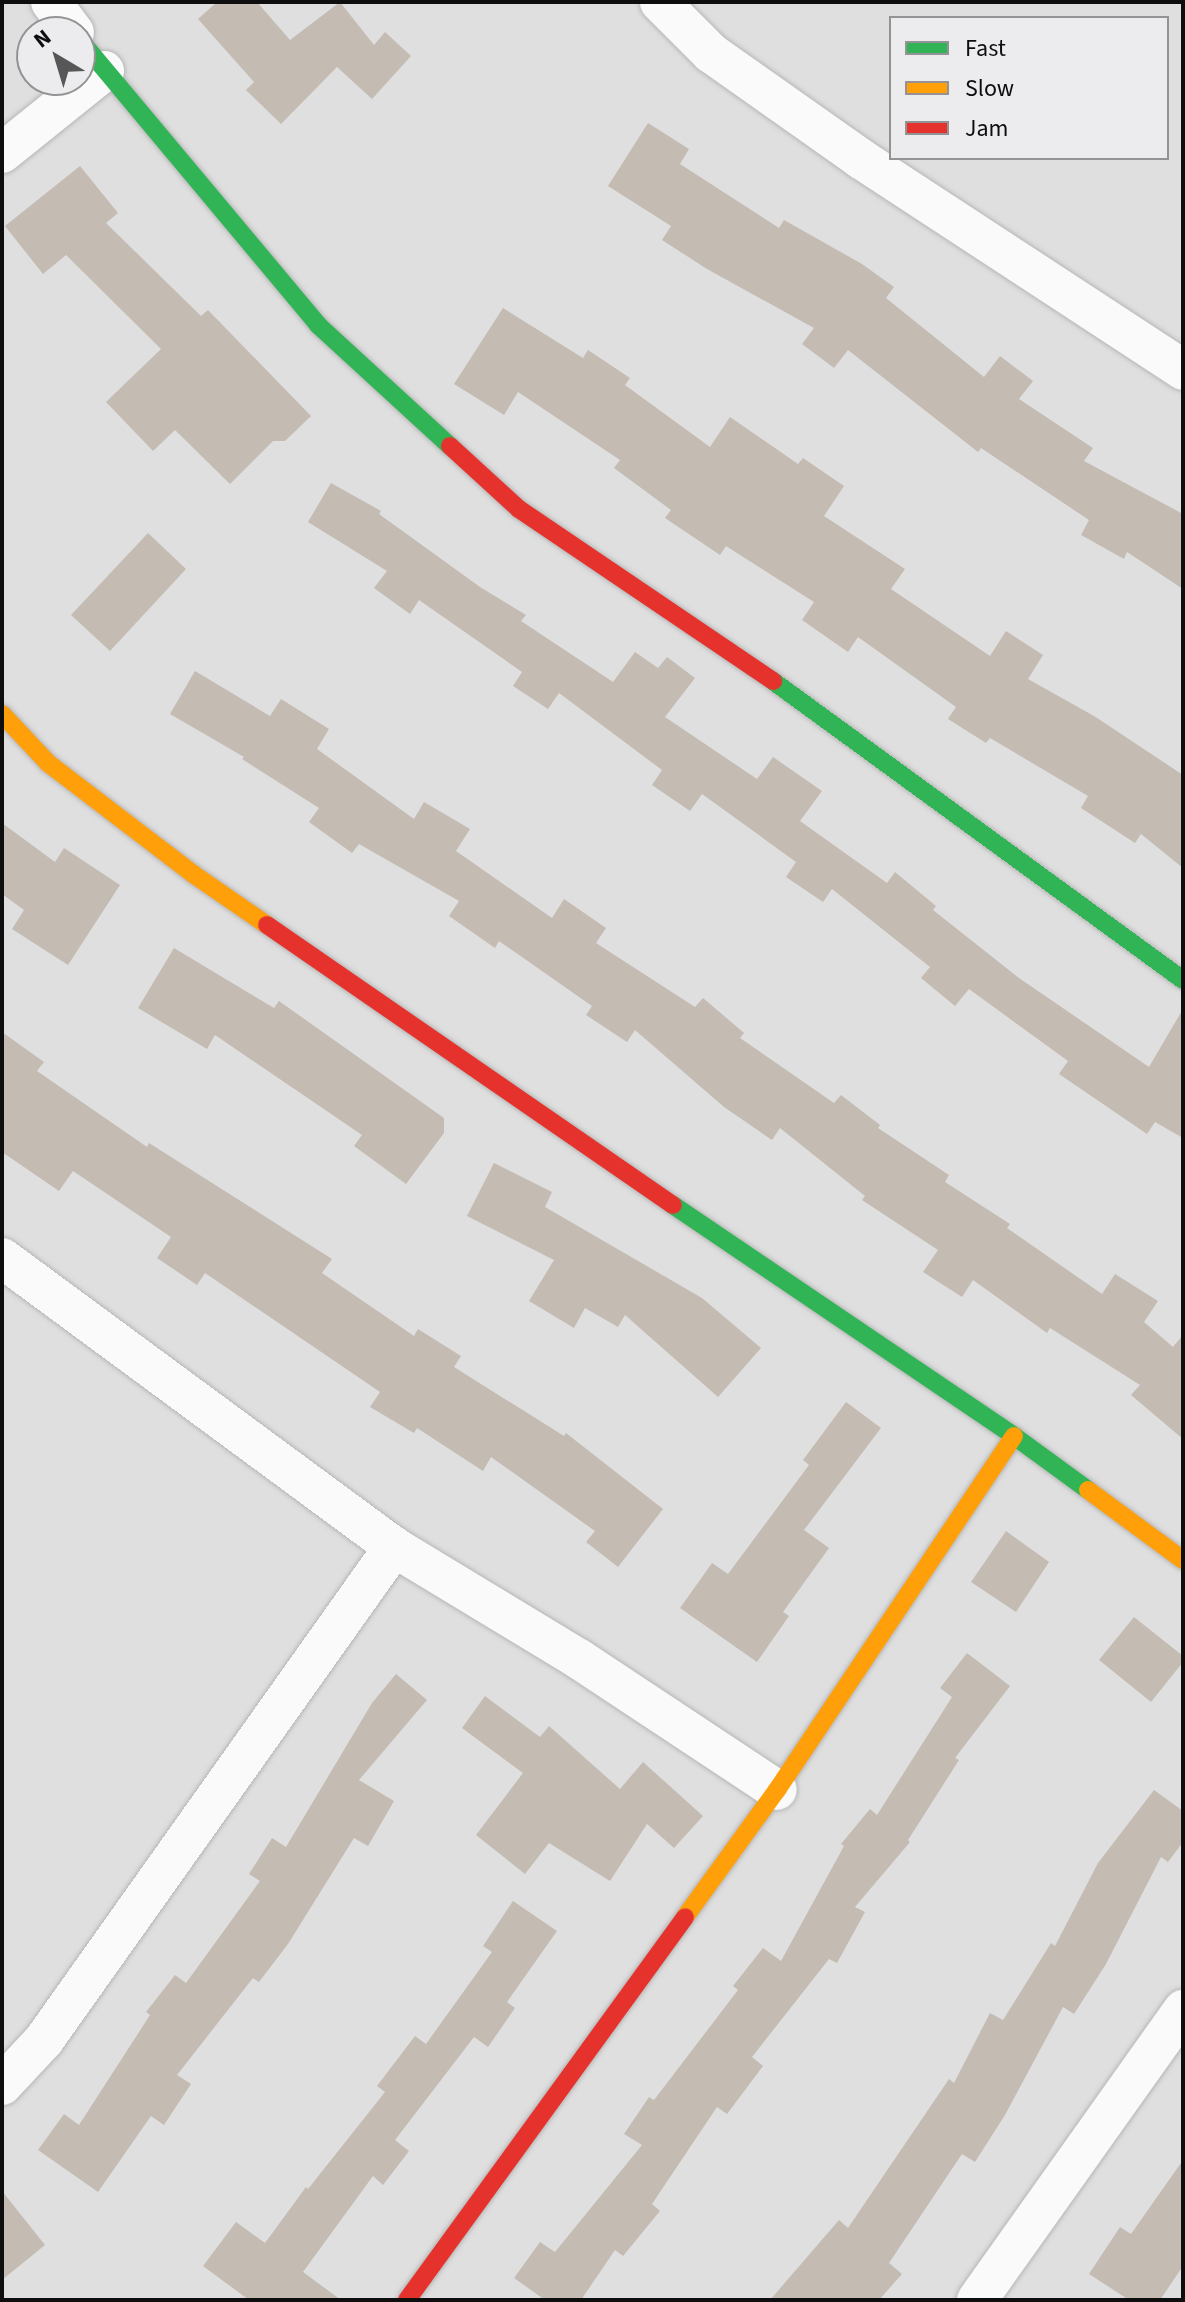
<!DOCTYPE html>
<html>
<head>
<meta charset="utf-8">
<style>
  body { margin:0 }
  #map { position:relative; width:1185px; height:2302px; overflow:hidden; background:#dfdfe0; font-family:"Source Sans 3",sans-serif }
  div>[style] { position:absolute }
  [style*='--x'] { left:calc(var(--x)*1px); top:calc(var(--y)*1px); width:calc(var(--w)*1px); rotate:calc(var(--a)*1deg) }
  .building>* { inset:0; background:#c4bbb2 }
  .roads { filter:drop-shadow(0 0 2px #b6b6b6) drop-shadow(0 0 2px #b6b6b6) }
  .street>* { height:40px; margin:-20px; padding:0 20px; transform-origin:20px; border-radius:20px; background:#fafafa }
  .fast>* { height:18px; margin:-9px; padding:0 9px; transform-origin:9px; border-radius:9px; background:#30b455 }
  .slow>* { height:18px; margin:-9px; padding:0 9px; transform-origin:9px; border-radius:9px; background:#ff9f0a }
  .jam>* { height:18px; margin:-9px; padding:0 9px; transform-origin:9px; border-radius:9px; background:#e5322d }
  span { translate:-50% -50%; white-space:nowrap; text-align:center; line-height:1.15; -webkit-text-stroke:6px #ececee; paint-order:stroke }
  .frame { position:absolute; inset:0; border:4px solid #0e0e0f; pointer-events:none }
  .legend { position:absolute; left:889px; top:16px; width:280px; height:144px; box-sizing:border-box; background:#ececee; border:2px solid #939395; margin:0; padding:10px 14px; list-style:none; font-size:24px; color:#0e0e0f }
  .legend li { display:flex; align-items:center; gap:16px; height:40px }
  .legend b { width:40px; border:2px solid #939395 }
  .north { position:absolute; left:16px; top:16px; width:80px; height:80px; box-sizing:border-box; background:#ececee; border:2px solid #939395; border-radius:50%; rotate:322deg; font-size:22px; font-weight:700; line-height:32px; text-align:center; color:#0e0e0f }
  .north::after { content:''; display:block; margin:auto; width:28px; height:36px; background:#575758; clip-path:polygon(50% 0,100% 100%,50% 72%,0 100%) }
</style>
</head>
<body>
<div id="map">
  <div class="building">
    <i style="clip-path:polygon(217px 2px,257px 2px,290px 40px,340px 2px,374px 45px,385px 32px,411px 56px,372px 99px,337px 67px,281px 124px,246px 90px,254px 82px,198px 19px)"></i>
    <i style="clip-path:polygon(648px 123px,689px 149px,680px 164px,779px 228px,784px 220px,862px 264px,894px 287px,886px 298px,984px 377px,1000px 356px,1033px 381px,1019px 399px,1093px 448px,1084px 461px,1183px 514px,1183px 589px,1127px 552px,1124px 559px,1081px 535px,1089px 520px,981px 448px,978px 452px,848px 350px,834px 368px,802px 344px,814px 328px,707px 269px,662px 240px,671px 226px,608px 186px)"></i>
    <i style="clip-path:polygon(80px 166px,118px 213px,106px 223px,201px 316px,208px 310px,311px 416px,285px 441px,273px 441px,230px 484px,175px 430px,153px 451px,106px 402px,161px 349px,66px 255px,43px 274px,5px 226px)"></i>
    <i style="clip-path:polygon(503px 308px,583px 358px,588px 350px,630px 378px,625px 385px,710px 447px,730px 417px,798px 464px,803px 458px,844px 486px,824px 516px,905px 569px,891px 589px,990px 656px,1006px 631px,1043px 655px,1028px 679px,1094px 716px,1183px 775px,1183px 868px,1141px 834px,1135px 843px,1081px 808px,1088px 796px,990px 738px,986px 743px,948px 719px,956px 707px,858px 637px,848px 652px,802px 620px,814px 602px,726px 546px,720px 555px,665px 518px,671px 510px,614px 468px,620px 460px,518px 392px,504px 415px,454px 384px)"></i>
    <i style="clip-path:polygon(331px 483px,381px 511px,379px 514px,480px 587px,526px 615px,521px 621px,613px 682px,635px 652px,658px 668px,667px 657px,695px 678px,665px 717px,757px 779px,773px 757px,822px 791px,800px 821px,887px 883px,895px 872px,936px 906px,933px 910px,1019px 978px,1149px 1067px,1183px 1009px,1183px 1138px,1155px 1122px,1147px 1134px,1059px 1074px,1068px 1061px,969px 989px,955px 1006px,921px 978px,930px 967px,832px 889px,823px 902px,786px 877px,796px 862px,702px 794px,690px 811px,652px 785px,662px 770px,559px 693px,548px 709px,513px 686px,522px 672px,419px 600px,410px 614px,374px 588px,387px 571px,308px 522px)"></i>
    <i style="clip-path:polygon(148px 533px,186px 569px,110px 651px,71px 615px)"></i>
    <i style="clip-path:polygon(195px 671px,270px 716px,281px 699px,329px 729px,317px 749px,414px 819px,424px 802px,470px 829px,456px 851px,552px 918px,564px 899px,606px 928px,596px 943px,695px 1007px,703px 998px,744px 1033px,740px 1038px,834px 1103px,841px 1095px,880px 1125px,878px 1128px,949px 1175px,945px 1182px,1010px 1224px,1007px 1228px,1102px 1294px,1115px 1274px,1158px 1301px,1144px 1322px,1173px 1347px,1183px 1335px,1183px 1439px,1131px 1395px,1140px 1385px,1050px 1328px,1047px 1333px,973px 1280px,962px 1297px,923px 1272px,938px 1250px,862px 1200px,865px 1196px,780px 1128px,772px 1140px,724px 1107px,635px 1030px,627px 1042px,586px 1015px,592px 1006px,499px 941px,495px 948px,449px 916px,459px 901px,359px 844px,352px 853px,309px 822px,319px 808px,242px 759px,244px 757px,170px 714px)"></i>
    <i style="clip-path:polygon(2px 823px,55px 862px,64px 848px,120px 885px,68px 965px,12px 929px,24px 910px,2px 894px)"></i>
    <i style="clip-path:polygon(174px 948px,274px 1008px,279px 1001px,444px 1118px,444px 1133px,406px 1184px,354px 1146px,362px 1135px,215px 1035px,207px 1049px,138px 1008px)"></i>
    <i style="clip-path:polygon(2px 1032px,44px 1062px,37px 1071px,147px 1147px,149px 1143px,332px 1259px,322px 1273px,414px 1336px,418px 1329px,461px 1356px,454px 1367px,564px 1436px,566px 1433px,663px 1509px,618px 1567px,586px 1542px,595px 1531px,491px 1457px,483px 1471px,417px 1428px,414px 1433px,370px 1407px,380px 1392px,205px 1273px,197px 1285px,157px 1258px,171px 1237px,73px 1171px,59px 1191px,2px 1152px)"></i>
    <i style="clip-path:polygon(494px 1163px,552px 1192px,545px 1207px,702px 1298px,761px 1348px,718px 1397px,625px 1315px,618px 1327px,585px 1308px,574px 1328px,529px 1301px,554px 1260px,467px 1216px)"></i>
    <i style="clip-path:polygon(846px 1402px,881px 1428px,804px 1530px,829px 1548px,783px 1612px,789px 1616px,757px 1662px,680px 1608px,712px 1563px,728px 1574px,809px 1465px,803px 1460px)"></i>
    <i style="clip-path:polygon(1006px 1531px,1049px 1562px,1016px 1612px,971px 1582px)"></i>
    <i style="clip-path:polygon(1134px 1617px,1183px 1656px,1183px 1662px,1151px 1702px,1099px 1660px)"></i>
    <i style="clip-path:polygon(967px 1653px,1010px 1686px,955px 1758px,959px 1760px,908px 1840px,910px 1842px,855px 1907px,865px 1912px,837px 1963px,829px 1959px,752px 2057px,763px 2066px,727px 2114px,717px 2107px,652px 2204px,660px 2211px,623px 2256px,615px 2250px,581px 2300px,545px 2300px,514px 2278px,540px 2242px,555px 2252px,642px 2145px,624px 2134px,649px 2097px,654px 2100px,738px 1990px,733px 1986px,763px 1948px,781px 1961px,844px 1846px,841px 1844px,870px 1809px,877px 1815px,952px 1697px,940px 1688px)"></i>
    <i style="clip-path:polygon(396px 1674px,427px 1700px,359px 1780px,394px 1801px,368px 1846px,354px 1838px,288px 1944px,259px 1982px,253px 1978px,177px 2075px,191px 2084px,164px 2125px,151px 2116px,98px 2192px,38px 2150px,64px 2114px,79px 2125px,150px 2015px,146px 2012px,175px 1975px,186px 1983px,260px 1881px,249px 1874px,272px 1838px,286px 1847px,372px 1703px)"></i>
    <i style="clip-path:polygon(485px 1696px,540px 1737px,549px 1726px,620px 1789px,643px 1762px,703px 1816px,674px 1848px,647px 1824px,610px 1881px,549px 1843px,525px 1874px,476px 1835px,523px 1773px,462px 1728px)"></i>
    <i style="clip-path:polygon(1154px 1790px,1183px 1811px,1183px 1842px,1168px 1862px,1161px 1857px,1106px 1964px,1074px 2014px,1063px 2007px,1005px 2115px,975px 2162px,962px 2154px,889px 2263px,902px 2274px,879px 2300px,770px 2300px,839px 2220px,848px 2228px,949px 2079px,954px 2083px,990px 2013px,1003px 2020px,1051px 1943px,1055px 1946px,1098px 1863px)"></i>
    <i style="clip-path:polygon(513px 1901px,557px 1931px,507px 2002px,515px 2008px,488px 2047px,474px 2037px,395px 2140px,409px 2151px,383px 2185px,373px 2176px,303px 2272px,341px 2300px,249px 2300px,203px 2266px,236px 2222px,265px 2243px,306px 2187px,308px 2189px,385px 2092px,377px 2086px,415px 2036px,426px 2044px,492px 1952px,483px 1946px)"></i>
    <i style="clip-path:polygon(1183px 2160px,1183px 2266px,1160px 2300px,1129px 2300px,1089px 2274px,1120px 2227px,1131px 2234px)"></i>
    <i style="clip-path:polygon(2px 2191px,45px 2245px,2px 2280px)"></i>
  </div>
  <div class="roads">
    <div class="street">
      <i style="--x:51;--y:2;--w:38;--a:53"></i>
      <i style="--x:660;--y:2;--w:72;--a:45"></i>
      <i style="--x:711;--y:53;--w:184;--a:35.2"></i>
      <i style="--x:861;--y:159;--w:385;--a:33.2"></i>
      <i style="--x:2;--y:153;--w:131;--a:-38.8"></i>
      <i style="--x:2;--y:1258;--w:487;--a:36.4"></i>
      <i style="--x:394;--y:1547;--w:216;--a:31.2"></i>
      <i style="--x:579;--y:1659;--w:237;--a:33.5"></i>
      <i style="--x:2;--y:2085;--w:62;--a:-47"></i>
      <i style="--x:44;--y:2040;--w:605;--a:-54.63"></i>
      <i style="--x:977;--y:2300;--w:356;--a:-54.6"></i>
    </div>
    <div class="fast">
      <i style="--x:80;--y:40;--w:371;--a:50.1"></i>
      <i style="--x:318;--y:325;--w:179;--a:42.5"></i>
      <i style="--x:773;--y:681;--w:507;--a:36.1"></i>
      <i style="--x:673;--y:1205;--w:412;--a:34.1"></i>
      <i style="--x:1014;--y:1436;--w:92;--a:36.1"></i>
    </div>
    <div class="slow">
      <i style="--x:2;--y:714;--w:67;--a:46.8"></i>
      <i style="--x:48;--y:763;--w:183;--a:37.4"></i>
      <i style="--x:193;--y:874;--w:90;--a:34.6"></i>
      <i style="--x:1088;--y:1490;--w:118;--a:36.4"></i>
      <i style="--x:685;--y:1917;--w:157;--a:-54.1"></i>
      <i style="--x:777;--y:1790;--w:426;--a:-56.2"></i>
    </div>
    <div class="jam">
      <i style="--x:450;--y:446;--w:93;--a:42.4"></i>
      <i style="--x:519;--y:509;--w:307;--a:34.1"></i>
      <i style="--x:267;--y:925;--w:493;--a:34.6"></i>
      <i style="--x:407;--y:2300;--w:473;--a:-54"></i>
    </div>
  </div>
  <div class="frame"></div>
  <ul class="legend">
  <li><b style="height:10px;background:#30b455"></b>Fast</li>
  <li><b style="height:10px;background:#ff9f0a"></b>Slow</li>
  <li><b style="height:10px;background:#e5322d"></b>Jam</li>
  </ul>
  <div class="north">N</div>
</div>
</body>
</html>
